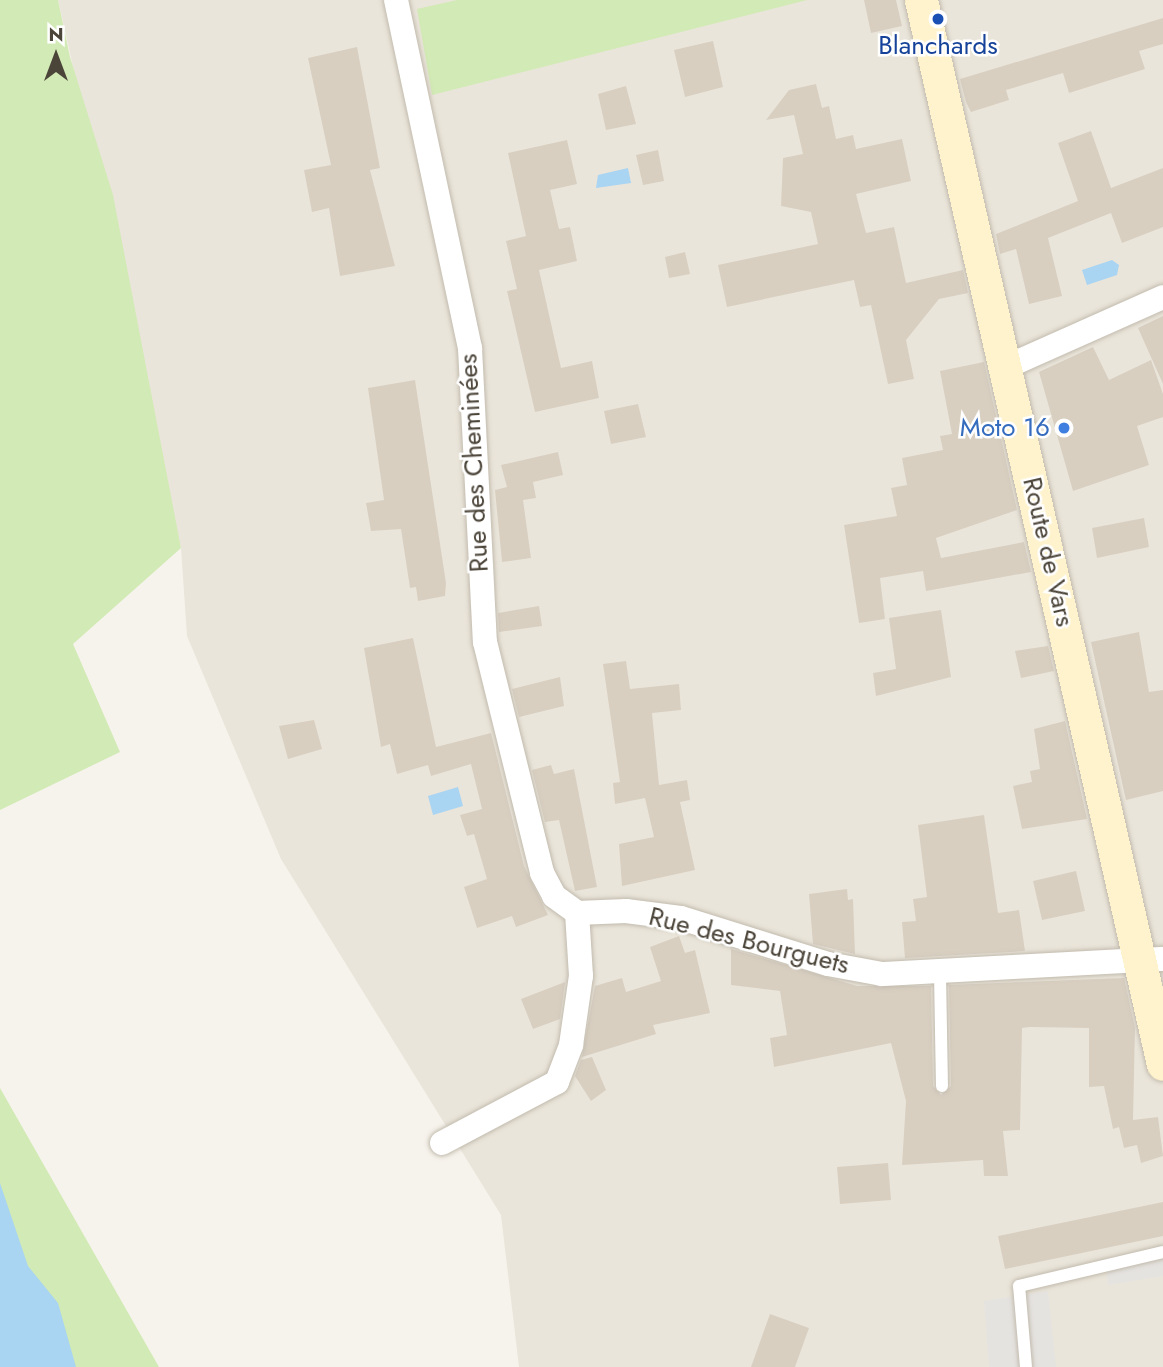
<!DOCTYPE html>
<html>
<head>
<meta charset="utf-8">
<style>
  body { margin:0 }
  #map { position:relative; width:1163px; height:1367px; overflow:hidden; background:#f6f3ec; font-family:Jost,sans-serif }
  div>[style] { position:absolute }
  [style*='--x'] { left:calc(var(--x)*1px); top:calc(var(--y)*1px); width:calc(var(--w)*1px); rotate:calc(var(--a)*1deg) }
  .residential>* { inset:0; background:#eae5da }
  .green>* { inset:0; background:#d2eab5 }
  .parking>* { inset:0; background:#e5e3e0 }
  .water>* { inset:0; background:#a9d4f2 }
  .building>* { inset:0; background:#d8cfc1 }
  .roads { filter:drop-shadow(0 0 2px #c2bbae) drop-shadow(0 0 2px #c2bbae) }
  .service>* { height:12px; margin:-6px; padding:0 6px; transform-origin:6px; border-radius:6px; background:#fff }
  .minor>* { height:24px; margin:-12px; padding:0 12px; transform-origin:12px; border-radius:12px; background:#fff }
  .secondary>* { height:33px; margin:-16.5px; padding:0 16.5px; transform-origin:16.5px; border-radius:16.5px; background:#fff3cd }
  .dots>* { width:19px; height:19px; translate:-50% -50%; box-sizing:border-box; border:4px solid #fff; border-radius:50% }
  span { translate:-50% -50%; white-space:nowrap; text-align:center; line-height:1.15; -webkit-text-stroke:5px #fff; paint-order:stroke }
  .transit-label { font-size:26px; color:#164399 }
  .shop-label { font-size:26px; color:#366cbe }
  .right { translate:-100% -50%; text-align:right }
  .street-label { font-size:26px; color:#4b4439 }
  .north { position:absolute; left:21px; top:21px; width:70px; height:70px; -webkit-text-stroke:5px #fff; paint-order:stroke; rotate:0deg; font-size:19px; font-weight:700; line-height:28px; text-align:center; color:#4b4439 }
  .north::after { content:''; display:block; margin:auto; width:24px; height:32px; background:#4b4439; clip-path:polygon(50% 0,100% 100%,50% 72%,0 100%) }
</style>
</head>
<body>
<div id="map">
  <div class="residential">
    <i style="clip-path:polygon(58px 0,1163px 0,1163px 1367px,519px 1367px,501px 1215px,281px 859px,187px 636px,181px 548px)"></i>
  </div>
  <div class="green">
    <i style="clip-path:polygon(0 0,58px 0,70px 57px,113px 195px,181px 548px,73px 644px,120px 752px,0 810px)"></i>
    <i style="clip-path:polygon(457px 0,807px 0,432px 95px,417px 9px)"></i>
    <i style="clip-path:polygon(0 1088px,159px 1367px,0 1367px)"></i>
  </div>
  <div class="parking">
    <i style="clip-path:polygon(1163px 1252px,1163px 1276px,1108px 1285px,1106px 1265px)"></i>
    <i style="clip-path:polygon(1048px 1291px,1056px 1367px,989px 1367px,984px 1301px)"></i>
  </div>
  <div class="water">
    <i style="clip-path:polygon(628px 168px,631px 183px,596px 188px,598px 175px)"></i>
    <i style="clip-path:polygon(1112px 260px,1119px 265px,1117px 275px,1087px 285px,1082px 270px)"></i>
    <i style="clip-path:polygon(458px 787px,463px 806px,433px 815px,428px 796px)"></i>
    <i style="clip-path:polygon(0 1183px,28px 1266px,58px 1303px,76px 1367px,0 1367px)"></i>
  </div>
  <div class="building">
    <i style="clip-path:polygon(864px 0,896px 0,902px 26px,871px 33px)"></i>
    <i style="clip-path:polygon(1163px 18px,1163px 44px,1139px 51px,1145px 69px,1069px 93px,1063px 73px,1006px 90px,1009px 100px,971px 112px,966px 102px,960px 79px)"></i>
    <i style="clip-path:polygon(713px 41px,723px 87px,685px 97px,674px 50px)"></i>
    <i style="clip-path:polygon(357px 47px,380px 168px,370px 170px,395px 266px,340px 276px,329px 208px,312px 212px,304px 170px,331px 165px,308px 58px)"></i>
    <i style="clip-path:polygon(816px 84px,822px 108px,829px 106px,836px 139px,853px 135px,856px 149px,902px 139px,911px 181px,856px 194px,866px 233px,894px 227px,906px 283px,963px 270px,968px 293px,939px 299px,906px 340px,914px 379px,888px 384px,871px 305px,860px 307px,854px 280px,727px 307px,718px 265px,818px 244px,811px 212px,781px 206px,783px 158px,803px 154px,794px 115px,766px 120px,789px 90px)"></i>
    <i style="clip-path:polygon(626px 86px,636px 124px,606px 130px,598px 94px)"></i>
    <i style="clip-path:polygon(1091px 131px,1111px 188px,1163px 168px,1163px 227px,1122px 243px,1111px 213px,1048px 238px,1062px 296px,1029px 304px,1016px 249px,1000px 254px,996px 234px,1078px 201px,1058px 143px)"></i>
    <i style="clip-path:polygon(567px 140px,577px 184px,550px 190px,559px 229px,570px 227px,577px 261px,539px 270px,561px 368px,592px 361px,599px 398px,535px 412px,507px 291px,517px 289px,506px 241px,526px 236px,508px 153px)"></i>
    <i style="clip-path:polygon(658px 150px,664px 181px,643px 185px,636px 155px)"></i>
    <i style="clip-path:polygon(685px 252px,690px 274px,669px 278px,665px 257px)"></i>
    <i style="clip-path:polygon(1163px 316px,1163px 384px,1138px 328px)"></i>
    <i style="clip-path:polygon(1093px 347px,1109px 380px,1151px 360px,1163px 394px,1163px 417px,1137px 426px,1149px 465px,1073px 491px,1039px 372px)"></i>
    <i style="clip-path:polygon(984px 362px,1017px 510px,936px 538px,941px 558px,1024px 542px,1031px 572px,926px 591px,923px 571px,880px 578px,885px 619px,859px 623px,844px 525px,897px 516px,891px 488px,907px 485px,902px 458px,943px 450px,940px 436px,952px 434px,940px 371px)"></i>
    <i style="clip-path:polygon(415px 380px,446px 583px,445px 596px,418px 601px,416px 587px,410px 588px,401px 529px,371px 531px,366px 503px,384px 500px,368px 388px)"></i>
    <i style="clip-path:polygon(638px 404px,646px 437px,611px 444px,604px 411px)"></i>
    <i style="clip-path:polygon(558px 452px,563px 475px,533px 482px,536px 498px,523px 500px,531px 558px,502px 562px,495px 490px,507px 487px,501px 465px)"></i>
    <i style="clip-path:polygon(1144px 518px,1149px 547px,1097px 558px,1092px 528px)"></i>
    <i style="clip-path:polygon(539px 606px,542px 626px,499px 632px,498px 613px)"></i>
    <i style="clip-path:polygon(941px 610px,951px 677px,876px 696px,873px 673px,896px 669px,889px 618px)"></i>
    <i style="clip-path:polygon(1139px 632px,1149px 692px,1163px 690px,1163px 791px,1126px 800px,1091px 642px)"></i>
    <i style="clip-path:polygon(413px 638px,436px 747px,491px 733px,524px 866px,548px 915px,516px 927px,512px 916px,477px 928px,464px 887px,487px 879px,474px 834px,467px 836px,460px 815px,482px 809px,471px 764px,431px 776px,428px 765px,397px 774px,390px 744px,381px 747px,364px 648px)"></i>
    <i style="clip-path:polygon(1048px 646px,1054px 671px,1021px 678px,1015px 651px)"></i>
    <i style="clip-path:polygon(626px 661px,630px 689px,679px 684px,681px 710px,652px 713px,659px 785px,687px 780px,690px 800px,680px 802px,695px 870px,622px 886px,619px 844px,654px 837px,645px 798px,615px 804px,613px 783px,620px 782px,603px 664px)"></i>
    <i style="clip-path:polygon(560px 677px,564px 706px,519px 717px,512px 689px)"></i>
    <i style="clip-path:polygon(314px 720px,322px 749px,288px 759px,279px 726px)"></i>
    <i style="clip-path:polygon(1065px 721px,1087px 819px,1022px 829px,1013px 786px,1032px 782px,1030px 771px,1040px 769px,1034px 729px)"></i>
    <i style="clip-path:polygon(551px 765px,554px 774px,574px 769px,597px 887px,575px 891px,559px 820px,545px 822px,532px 770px)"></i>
    <i style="clip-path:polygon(984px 815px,998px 913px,1019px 910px,1025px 951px,905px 958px,902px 922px,916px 921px,913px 899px,927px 897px,918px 825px)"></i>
    <i style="clip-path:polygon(1076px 871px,1085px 911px,1042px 920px,1033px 881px)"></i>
    <i style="clip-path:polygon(847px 889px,848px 900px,853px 899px,855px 954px,813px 944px,809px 894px)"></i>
    <i style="clip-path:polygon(679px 936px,685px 953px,695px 950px,710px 1013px,653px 1025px,656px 1034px,582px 1057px,595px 986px,622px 978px,626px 992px,661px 981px,650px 947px)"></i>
    <i style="clip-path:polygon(731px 949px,857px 986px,931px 986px,933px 1086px,941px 1095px,951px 1086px,949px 985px,1124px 978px,1135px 1028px,1133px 1120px,1158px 1117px,1163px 1156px,1141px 1163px,1137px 1145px,1124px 1148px,1119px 1127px,1113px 1129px,1104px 1086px,1089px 1087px,1089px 1028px,1030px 1027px,1022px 1028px,1020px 1130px,1003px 1131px,1008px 1176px,984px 1176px,983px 1160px,902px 1165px,906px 1101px,891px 1043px,774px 1067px,770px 1038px,787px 1035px,780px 991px,731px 985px)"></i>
    <i style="clip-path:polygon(565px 982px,560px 1019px,533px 1029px,521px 999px)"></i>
    <i style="clip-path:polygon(592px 1057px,606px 1090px,591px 1101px,575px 1076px,581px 1060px)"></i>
    <i style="clip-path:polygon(888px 1163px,891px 1200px,840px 1204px,837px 1167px)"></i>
    <i style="clip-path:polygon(1163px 1202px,1163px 1236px,1005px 1269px,998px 1236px)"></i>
    <i style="clip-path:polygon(770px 1314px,809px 1328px,795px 1367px,751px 1367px)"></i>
  </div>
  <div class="roads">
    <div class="service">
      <i style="--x:940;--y:973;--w:113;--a:89"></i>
      <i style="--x:1026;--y:1367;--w:81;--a:-94.9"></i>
      <i style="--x:1019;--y:1286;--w:148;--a:-13.3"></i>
    </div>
    <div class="minor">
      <i style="--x:396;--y:0;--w:356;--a:78"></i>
      <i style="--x:470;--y:348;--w:294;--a:87.1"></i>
      <i style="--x:485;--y:642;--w:238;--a:76.1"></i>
      <i style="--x:542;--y:873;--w:26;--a:62"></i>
      <i style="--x:554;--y:896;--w:29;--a:36"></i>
      <i style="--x:1006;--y:367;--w:172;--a:-24"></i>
      <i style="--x:442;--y:1143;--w:130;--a:-27.9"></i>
      <i style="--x:557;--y:1082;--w:40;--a:-69"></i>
      <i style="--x:571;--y:1045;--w:70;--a:-81.8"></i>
      <i style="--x:581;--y:976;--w:63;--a:-93.6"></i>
      <i style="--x:577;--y:913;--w:49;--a:-2.3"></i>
      <i style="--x:626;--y:911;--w:55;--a:7.3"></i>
      <i style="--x:681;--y:918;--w:154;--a:17.4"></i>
      <i style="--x:828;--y:964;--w:55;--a:10.5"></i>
      <i style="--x:882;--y:974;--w:281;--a:-3.1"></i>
    </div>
    <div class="secondary">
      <i style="--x:921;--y:0;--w:1091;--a:77.19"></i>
    </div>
  </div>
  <div class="dots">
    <i style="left:938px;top:19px;background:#1a4fb4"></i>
    <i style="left:1064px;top:428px;background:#3f7fe0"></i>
  </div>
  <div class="transit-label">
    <span style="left:938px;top:46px">Blanchards</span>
  </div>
  <div class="shop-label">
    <span class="right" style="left:1050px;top:428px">Moto 16</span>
  </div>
  <div class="street-label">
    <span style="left:474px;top:463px;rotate:-93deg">Rue des Cheminées</span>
    <span style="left:1048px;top:552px;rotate:77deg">Route de Vars</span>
    <span style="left:749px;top:941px;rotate:14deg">Rue des Bourguets</span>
  </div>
  <div class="north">N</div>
</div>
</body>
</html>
